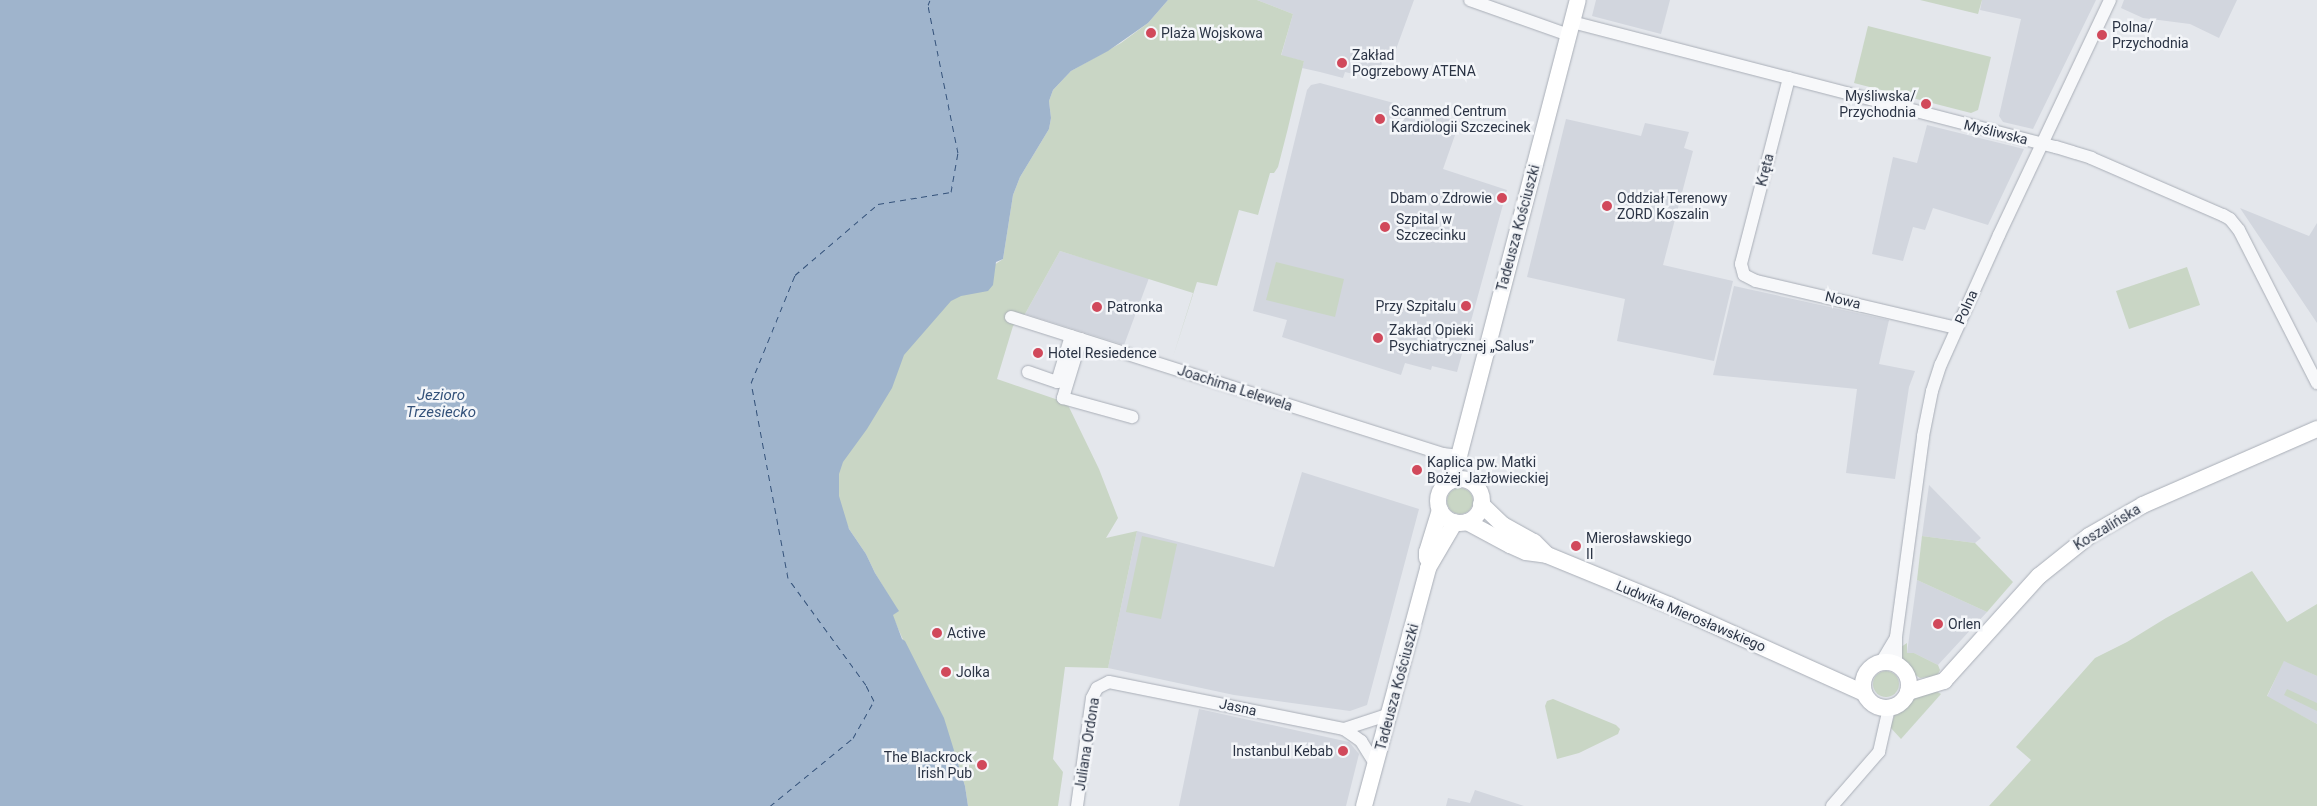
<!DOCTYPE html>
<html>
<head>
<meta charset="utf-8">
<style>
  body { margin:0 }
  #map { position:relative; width:2317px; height:806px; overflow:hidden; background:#e4e7ec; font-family:Roboto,sans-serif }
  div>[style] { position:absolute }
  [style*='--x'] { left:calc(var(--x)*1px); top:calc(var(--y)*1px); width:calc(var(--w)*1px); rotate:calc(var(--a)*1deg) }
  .built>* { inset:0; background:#d2d6de }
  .green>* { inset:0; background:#c9d6c5 }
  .round { border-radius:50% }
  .water>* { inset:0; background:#9fb4cc }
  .ferry>* { height:1px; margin-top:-0.5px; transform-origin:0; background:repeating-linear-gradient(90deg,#34527a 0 6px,transparent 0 11px) }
  .roads { filter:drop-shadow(0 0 1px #a9aeb7) drop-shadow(0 0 1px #a9aeb7) }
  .street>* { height:12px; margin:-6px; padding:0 6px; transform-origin:6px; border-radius:6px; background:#f7f8fa }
  .secondary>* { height:16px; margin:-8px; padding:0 8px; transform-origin:8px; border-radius:8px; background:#fff }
  .secondary>.ring { margin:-8px; padding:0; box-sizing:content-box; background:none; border:16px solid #fff; border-radius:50% }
  .dots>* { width:14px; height:14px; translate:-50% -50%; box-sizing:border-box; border:2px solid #f4f6f9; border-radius:50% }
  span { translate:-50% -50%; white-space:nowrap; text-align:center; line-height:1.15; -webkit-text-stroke:5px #f4f6f9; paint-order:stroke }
  .poi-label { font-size:14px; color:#2b3445 }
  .left { translate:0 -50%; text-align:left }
  .right { translate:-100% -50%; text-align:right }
  .street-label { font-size:14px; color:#2b3445 }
  .water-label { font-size:15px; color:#34527a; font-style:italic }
</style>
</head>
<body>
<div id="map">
  <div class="built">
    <i style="clip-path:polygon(1257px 0,1414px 0,1395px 52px,1385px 49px,1378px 80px,1345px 72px,1343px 78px,1320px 72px,1302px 68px,1304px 61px,1281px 56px,1293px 14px)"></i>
    <i style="clip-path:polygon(1596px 0,1670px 0,1661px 34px,1592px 16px)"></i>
    <i style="clip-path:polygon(1982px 0,2096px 0,2033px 129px,2003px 122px,1999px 116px,2021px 19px,1980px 10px)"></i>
    <i style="clip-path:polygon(2124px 0,2237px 0,2219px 38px,2190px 24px,2143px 18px,2121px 8px)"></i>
    <i style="clip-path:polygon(1320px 83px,1460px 121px,1443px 169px,1507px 190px,1457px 372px,1432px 366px,1431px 370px,1405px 363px,1401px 375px,1282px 337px,1287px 320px,1253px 311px,1307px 90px,1311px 85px)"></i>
    <i style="clip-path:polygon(1566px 119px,1641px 136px,1645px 123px,1689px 132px,1684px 148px,1693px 151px,1663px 265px,1733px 281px,1714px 361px,1617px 341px,1625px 299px,1527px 277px)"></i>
    <i style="clip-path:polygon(1927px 125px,2024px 149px,1988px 225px,1933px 208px,1925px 230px,1913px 227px,1903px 261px,1872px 254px,1893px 157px,1917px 163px)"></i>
    <i style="clip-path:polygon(2240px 208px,2309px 236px,2317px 223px,2317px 323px)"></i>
    <i style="clip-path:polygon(1060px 251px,1149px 278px,1124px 345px,1025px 314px)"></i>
    <i style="clip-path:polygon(1734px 286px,1889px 320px,1879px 364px,1915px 371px,1909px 387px,1895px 479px,1846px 473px,1857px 389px,1713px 375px)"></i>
    <i style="clip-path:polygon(1302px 472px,1419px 509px,1367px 705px,1350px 711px,1234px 695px,1108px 668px,1137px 531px,1274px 567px)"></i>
    <i style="clip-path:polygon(1929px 485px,1981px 538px,1975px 543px,1922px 536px)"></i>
    <i style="clip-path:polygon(1917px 580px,1987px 612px,1938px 665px,1914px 653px,1907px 653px)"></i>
    <i style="clip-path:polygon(2284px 660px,2317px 676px,2317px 724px,2267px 697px)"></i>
    <i style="clip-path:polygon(1199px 709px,1349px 742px,1359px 754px,1346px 806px,1179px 806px)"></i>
    <i style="clip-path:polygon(1475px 790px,1524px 806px,1446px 806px,1448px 798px,1470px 803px)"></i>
  </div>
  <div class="green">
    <i style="clip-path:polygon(1168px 0,1257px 0,1293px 14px,1281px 55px,1304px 61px,1287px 132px,1278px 167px,1274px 173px,1270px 173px,1258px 215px,1239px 210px,1217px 286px,1197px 282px,1172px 360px,1193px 293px,1060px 251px,1025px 314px,1013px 326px,997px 379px,1067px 403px,1099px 469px,1118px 518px,1106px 538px,1137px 531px,1108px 668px,1065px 667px,1053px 759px,1063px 772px,1058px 806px,968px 806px,965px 786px,958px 763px,892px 615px,898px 611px,875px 573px,866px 554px,849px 529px,809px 439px,865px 352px,1003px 259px,1013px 195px,1020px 177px,1049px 129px,1051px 118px,1049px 101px,1053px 90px,1071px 71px,1121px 43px,1148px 23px)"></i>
    <i style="clip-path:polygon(1920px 0,1982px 0,1978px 14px)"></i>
    <i style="clip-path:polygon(1868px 26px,1991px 57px,1978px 110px,1971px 113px,1854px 83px)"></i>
    <i style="clip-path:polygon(1276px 262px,1344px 279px,1335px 317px,1266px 300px)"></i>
    <i style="clip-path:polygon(2187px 267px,2200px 305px,2129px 329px,2116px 291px)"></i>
    <i class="round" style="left:1447px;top:488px;width:26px;height:26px"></i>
    <i style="clip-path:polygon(1142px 536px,1177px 544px,1161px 619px,1126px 612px)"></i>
    <i style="clip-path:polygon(1922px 536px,1975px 543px,2013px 582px,1987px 612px,1917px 580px)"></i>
    <i style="clip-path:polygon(2252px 571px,2287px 622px,2317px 604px,2317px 676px,2284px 661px,2267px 696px,2317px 724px,2317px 806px,1989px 806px,2031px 760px,2016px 747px,2095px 658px,2127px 642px,2166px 618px)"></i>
    <i style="clip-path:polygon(1907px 643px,1907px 653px,1914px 653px,1938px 665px,1940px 670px,1937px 676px,1920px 678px,1906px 669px,1901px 658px,1901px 647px)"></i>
    <i class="round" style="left:1873px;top:671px;width:26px;height:26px"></i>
    <i style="clip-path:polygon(2287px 689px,2317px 703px,2317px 711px,2284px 695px)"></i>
    <i style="clip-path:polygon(1936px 691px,1941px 694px,1901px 739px,1890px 727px,1896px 712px,1914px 697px)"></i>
    <i style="clip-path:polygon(1553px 699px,1616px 725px,1620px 729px,1618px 734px,1579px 753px,1557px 759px,1545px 706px,1547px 701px)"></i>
  </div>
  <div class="water">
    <i style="clip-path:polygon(0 0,1168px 0,1148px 23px,1108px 51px,1071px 71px,1053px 90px,1049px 101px,1051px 118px,1049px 129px,1020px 177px,1013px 195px,1003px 259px,996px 262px,993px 285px,988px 291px,961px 296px,951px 301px,904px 355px,892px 388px,867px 429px,843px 462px,839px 474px,839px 496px,849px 529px,866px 554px,875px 573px,897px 608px,899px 611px,893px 615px,902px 639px,905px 641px,944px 718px,965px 786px,968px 806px,0 806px)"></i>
  </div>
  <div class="ferry">
    <i style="--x:770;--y:806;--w:107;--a:-39.3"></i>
    <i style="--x:853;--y:738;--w:43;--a:-60.4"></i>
    <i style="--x:874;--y:701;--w:18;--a:-117"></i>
    <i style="--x:866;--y:685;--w:132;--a:-126.1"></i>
    <i style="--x:788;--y:578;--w:198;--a:-100.7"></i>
    <i style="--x:751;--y:383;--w:117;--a:-67.8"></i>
    <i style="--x:795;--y:275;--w:109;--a:-40.5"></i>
    <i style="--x:878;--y:204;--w:74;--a:-9.3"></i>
    <i style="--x:951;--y:192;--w:40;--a:-80"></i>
    <i style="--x:958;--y:153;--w:151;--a:-101.5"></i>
    <i style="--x:928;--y:5;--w:5;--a:-68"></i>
  </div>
  <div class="roads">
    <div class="street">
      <i style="--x:1470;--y:0;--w:105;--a:19.5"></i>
      <i style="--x:1572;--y:22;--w:500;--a:14.5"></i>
      <i style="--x:2056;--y:147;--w:37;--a:17"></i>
      <i style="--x:2091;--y:158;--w:144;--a:23.4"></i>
      <i style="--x:2223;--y:215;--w:8;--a:30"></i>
      <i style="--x:2230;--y:219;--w:14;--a:51"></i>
      <i style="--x:2239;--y:230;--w:172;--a:63"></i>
      <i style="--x:1789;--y:78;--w:192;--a:104.5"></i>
      <i style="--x:1741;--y:264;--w:11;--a:75"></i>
      <i style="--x:1744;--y:275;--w:13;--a:27"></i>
      <i style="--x:1756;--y:281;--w:206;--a:13.2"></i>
      <i style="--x:1011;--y:317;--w:453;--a:17.6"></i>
      <i style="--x:1443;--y:454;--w:16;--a:7"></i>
      <i style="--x:1081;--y:339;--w:62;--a:107"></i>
      <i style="--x:1063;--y:398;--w:72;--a:15.4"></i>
      <i style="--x:1028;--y:372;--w:31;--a:19"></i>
      <i style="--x:1057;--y:382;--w:48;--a:-73.1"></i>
      <i style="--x:1882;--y:661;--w:26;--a:-59"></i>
      <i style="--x:1896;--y:663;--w:26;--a:-90"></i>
      <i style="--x:1896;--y:637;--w:203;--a:-82.3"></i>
      <i style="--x:1923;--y:436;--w:46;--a:-78.7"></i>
      <i style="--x:1932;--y:391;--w:28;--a:-72"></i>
      <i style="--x:1941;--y:364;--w:141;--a:-65.8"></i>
      <i style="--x:1999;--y:235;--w:260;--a:-64.7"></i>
      <i style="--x:1344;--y:729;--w:48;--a:-18.1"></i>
      <i style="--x:1077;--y:806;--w:109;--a:-82.1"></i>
      <i style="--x:1092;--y:698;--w:11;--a:-63"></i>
      <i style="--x:1097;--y:688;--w:13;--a:-27"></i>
      <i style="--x:1109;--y:682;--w:240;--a:11.3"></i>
      <i style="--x:1344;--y:729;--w:21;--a:35"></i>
      <i style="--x:1361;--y:741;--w:28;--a:58"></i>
      <i style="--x:1832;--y:806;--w:72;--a:-49"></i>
      <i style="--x:1879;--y:752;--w:45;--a:-77.2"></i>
    </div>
    <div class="secondary">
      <i class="ring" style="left:1438px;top:479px;width:28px;height:28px"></i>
      <i style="--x:1450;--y:481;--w:27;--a:-70"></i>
      <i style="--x:1459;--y:456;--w:471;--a:-75.4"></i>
      <i style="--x:1481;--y:504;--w:30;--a:44"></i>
      <i style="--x:1503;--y:525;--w:35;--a:29"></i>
      <i style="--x:1534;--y:542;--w:18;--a:45"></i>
      <i style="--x:1467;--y:522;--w:49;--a:28.1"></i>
      <i style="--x:1510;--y:545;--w:17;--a:24"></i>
      <i style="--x:1526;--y:552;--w:21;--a:8"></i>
      <i style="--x:1547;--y:555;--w:132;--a:22.3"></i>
      <i style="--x:1669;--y:605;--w:214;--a:24.3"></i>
      <i style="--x:1427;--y:558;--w:6;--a:-90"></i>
      <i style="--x:1427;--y:552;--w:44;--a:-72.8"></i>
      <i class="ring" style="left:1863px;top:662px;width:30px;height:30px"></i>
      <i style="--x:1908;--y:692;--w:38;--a:-17"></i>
      <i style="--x:1944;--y:681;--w:142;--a:-47.9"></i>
      <i style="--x:2039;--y:576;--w:64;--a:-38.7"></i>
      <i style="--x:2089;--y:536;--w:62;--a:-29.9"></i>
      <i style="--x:2143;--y:505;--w:190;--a:-23.6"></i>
      <i style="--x:1364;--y:806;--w:246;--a:-74.9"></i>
      <i style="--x:1428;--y:568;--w:53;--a:-59.6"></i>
    </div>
  </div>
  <div class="dots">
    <i style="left:1151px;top:33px;background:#d1495b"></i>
    <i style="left:2102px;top:35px;background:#d1495b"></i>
    <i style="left:1342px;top:63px;background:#d1495b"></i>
    <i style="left:1926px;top:104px;background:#d1495b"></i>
    <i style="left:1380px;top:119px;background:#d1495b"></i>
    <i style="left:1502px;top:198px;background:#d1495b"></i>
    <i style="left:1607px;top:206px;background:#d1495b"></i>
    <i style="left:1385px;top:227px;background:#d1495b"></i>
    <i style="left:1466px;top:306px;background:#d1495b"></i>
    <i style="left:1097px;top:307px;background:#d1495b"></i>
    <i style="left:1378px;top:338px;background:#d1495b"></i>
    <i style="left:1038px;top:353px;background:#d1495b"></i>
    <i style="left:1417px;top:470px;background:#d1495b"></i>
    <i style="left:1576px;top:546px;background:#d1495b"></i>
    <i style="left:1938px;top:624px;background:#d1495b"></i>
    <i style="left:937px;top:633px;background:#d1495b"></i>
    <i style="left:946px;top:672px;background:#d1495b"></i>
    <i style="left:1343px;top:751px;background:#d1495b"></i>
    <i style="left:982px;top:765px;background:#d1495b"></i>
  </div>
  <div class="poi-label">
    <span class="left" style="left:2112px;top:35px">Polna/<br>Przychodnia</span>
    <span class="left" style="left:1161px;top:33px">Plaża Wojskowa</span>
    <span class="left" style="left:1352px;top:63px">Zakład<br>Pogrzebowy ATENA</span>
    <span class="right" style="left:1916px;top:104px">Myśliwska/<br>Przychodnia</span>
    <span class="left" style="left:1391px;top:119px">Scanmed Centrum<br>Kardiologii Szczecinek</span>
    <span class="right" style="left:1492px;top:198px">Dbam o Zdrowie</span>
    <span class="left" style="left:1617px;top:206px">Oddział Terenowy<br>ZORD Koszalin</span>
    <span class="left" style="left:1396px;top:227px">Szpital w<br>Szczecinku</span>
    <span class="right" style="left:1456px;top:306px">Przy Szpitalu</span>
    <span class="left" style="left:1107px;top:307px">Patronka</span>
    <span class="left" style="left:1389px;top:338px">Zakład Opieki<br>Psychiatrycznej „Salus”</span>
    <span class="left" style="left:1048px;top:353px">Hotel Resiedence</span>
    <span class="left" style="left:1427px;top:470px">Kaplica pw. Matki<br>Bożej Jazłowieckiej</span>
    <span class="left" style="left:1586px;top:546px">Mierosławskiego<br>II</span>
    <span class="left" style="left:1948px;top:624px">Orlen</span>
    <span class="left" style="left:947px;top:633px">Active</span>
    <span class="left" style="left:956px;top:672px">Jolka</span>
    <span class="right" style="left:1333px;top:751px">Instanbul Kebab</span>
    <span class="right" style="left:972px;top:765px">The Blackrock<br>Irish Pub</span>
  </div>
  <div class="street-label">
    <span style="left:1996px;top:132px;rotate:14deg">Myśliwska</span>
    <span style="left:1765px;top:170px;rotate:-76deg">Kręta</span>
    <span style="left:1518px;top:228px;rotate:-75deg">Tadeusza Kościuszki</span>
    <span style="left:1843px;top:300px;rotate:13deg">Nowa</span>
    <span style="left:1966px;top:307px;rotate:-66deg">Polna</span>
    <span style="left:1235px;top:388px;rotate:18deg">Joachima Lelewela</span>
    <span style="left:2107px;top:527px;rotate:-31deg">Koszalińska</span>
    <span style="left:1691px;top:616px;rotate:23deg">Ludwika Mierosławskiego</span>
    <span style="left:1397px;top:687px;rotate:-75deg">Tadeusza Kościuszki</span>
    <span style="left:1238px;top:707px;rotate:12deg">Jasna</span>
    <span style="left:1087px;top:744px;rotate:-81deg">Juliana Ordona</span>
  </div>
  <div class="water-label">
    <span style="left:441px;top:404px">Jezioro<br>Trzesiecko</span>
  </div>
</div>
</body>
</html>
